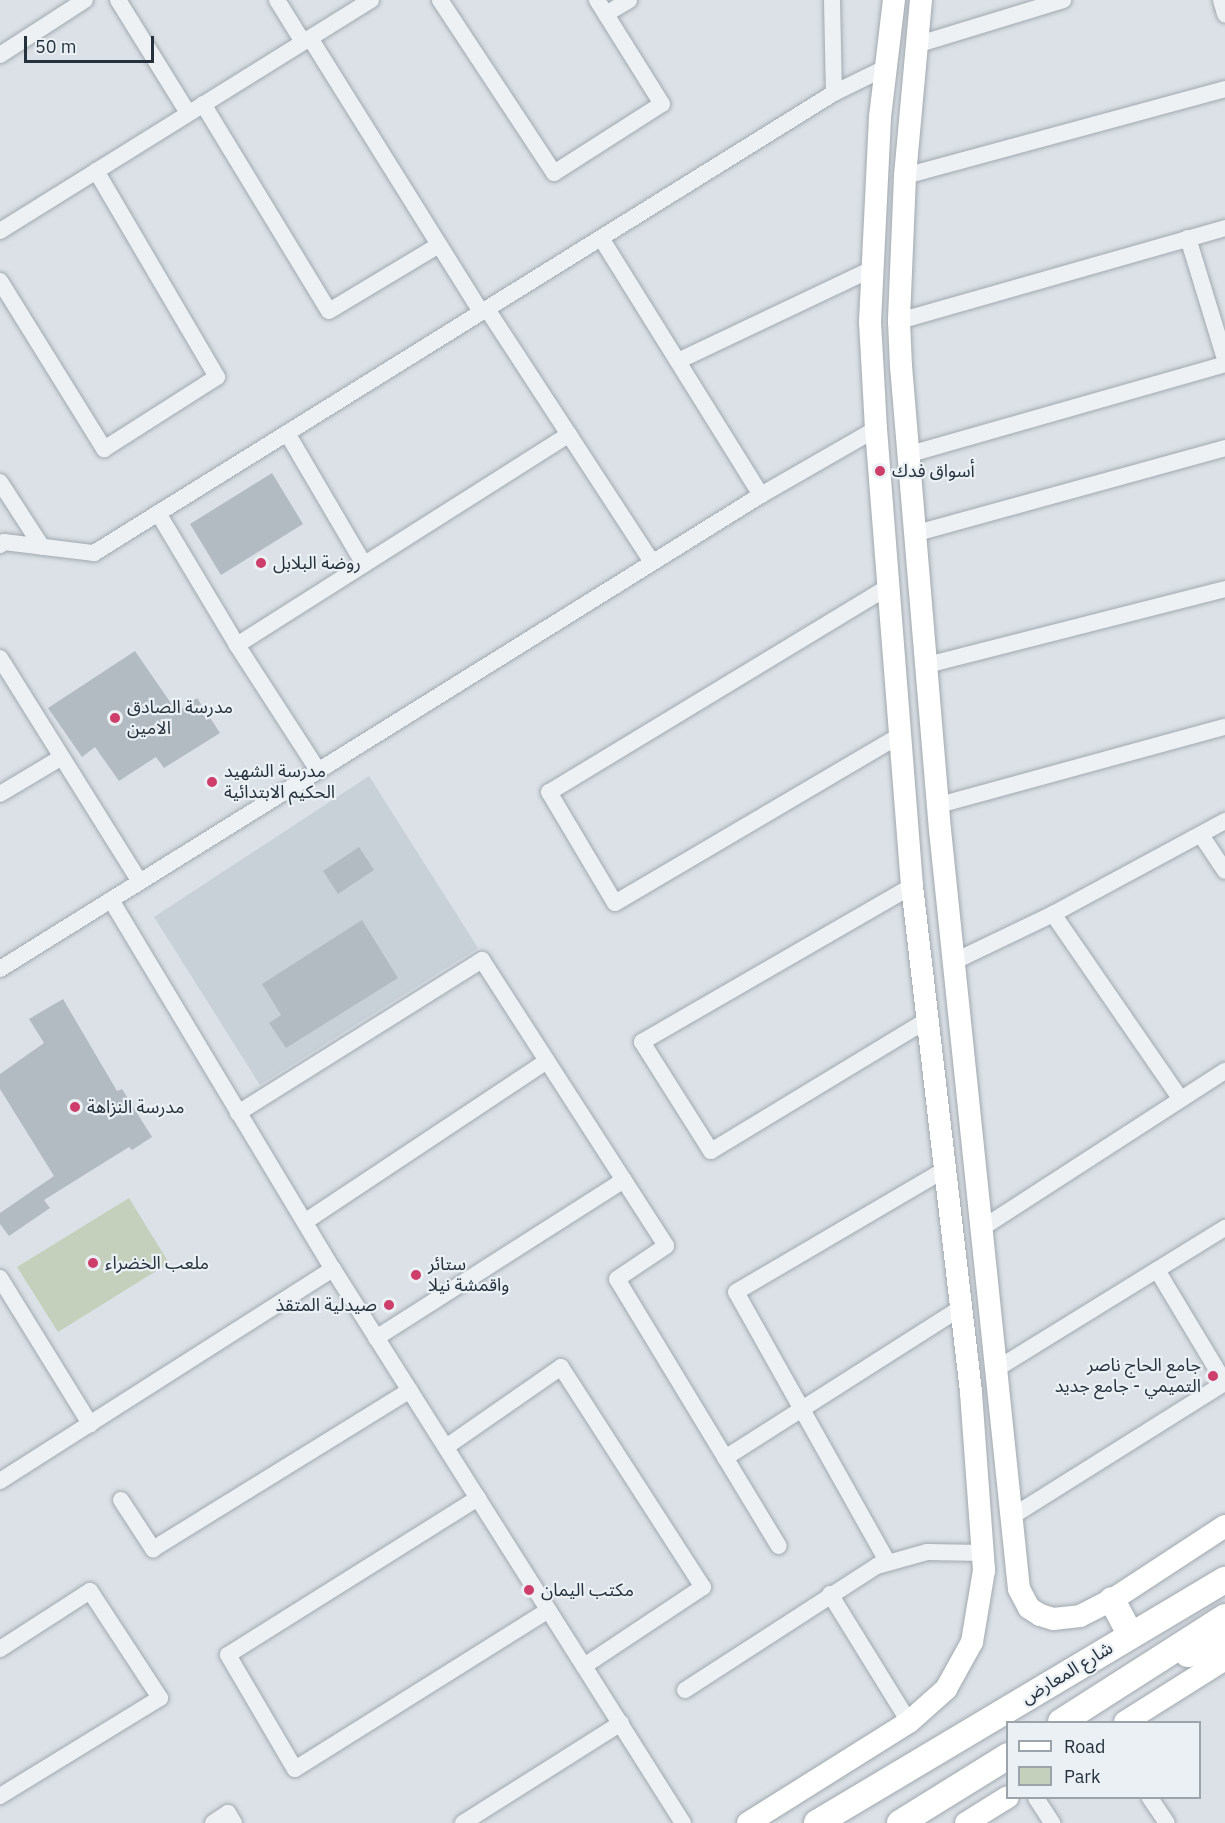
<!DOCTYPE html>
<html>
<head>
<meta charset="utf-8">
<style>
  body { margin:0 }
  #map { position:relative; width:1225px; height:1823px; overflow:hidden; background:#dbe1e6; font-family:"IBM Plex Sans","Noto Sans Arabic",sans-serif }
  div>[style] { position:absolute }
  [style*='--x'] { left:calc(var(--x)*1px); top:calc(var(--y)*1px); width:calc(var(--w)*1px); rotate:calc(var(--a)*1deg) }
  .built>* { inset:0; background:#c9d1d8 }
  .green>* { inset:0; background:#c4d0bc }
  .building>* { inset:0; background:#b3bbc2 }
  .roads { filter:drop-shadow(0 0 2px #a1a9b0) drop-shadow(0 0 2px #a1a9b0) }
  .street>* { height:16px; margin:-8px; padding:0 8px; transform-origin:8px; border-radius:8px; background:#eef1f4 }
  .secondary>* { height:22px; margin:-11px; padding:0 11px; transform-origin:11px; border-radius:11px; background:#fff }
  .primary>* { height:26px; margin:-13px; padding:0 13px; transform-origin:13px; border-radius:13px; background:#fff }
  .dots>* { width:16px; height:16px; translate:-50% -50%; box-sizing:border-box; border:3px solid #eaf0f4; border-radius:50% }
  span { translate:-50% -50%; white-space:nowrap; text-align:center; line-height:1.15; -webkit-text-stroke:4.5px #eaf0f4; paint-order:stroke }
  .poi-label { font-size:18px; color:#25313c }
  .left { translate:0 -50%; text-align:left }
  .right { translate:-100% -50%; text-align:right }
  .street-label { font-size:18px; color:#25313c }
  .legend { position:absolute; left:1006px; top:1721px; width:195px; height:78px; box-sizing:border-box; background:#eaf0f4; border:2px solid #9ba4aa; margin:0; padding:8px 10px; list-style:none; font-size:18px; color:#25313c }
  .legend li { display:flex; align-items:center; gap:12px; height:30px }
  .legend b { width:30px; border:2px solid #9ba4aa }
  .scale { position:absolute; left:24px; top:36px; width:130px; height:27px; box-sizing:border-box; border:3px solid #25313c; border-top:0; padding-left:8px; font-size:18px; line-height:21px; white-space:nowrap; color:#25313c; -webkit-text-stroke:4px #eaf0f4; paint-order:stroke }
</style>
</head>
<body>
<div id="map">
  <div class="built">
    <i style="clip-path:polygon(369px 776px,478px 948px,260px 1085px,154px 917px)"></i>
  </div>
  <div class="green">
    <i style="clip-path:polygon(129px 1198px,169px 1263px,58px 1332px,17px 1267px)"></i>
  </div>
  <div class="building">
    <i style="clip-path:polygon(272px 473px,303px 524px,221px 575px,190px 524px)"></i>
    <i style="clip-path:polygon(135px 651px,177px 712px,197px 698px,220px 733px,164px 768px,156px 757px,119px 781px,95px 747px,82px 757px,48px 708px)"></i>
    <i style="clip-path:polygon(359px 847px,374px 870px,338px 894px,323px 871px)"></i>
    <i style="clip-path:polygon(362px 920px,398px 978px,286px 1048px,269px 1023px,281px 1015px,262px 984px)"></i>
    <i style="clip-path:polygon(63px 999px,117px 1091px,122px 1089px,152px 1137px,132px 1150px,129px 1147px,44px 1200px,50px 1208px,9px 1236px,0 1224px,0 1213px,54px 1176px,0 1089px,0 1074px,44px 1043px,29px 1019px)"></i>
  </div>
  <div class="roads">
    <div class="street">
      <i style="--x:118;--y:0;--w:133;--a:58.2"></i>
      <i style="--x:277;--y:0;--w:49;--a:58.2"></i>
      <i style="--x:440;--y:0;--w:207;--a:56.6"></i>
      <i style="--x:554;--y:173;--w:128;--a:-32.6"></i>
      <i style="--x:662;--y:104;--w:123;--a:-122"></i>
      <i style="--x:832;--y:0;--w:93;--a:88.8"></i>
      <i style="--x:1221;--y:0;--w:15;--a:74"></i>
      <i style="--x:606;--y:14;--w:27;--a:-31"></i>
      <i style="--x:310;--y:38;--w:323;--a:58"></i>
      <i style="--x:916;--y:45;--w:154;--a:-17"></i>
      <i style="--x:0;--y:55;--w:101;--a:-32.9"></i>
      <i style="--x:203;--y:104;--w:242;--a:58.7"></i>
      <i style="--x:329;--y:311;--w:128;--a:-31"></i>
      <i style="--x:905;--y:176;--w:332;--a:-15.2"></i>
      <i style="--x:0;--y:231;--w:437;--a:-31.9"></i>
      <i style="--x:601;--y:238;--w:303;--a:58.1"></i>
      <i style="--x:1188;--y:238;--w:127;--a:73"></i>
      <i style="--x:0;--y:281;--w:198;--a:58.2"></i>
      <i style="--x:104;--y:449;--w:134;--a:-32.5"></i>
      <i style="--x:217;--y:377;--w:239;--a:-120.4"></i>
      <i style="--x:487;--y:309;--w:302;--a:56.9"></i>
      <i style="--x:899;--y:321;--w:339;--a:-15.9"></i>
      <i style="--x:678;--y:361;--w:217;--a:-25.4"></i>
      <i style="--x:287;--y:433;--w:152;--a:59.6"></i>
      <i style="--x:910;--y:454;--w:328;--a:-15.9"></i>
      <i style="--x:0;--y:482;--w:77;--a:57.1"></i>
      <i style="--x:158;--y:513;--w:154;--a:59.1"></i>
      <i style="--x:237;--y:645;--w:149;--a:57.1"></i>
      <i style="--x:917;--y:533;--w:320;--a:-15.4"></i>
      <i style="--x:0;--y:545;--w:5;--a:-37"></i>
      <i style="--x:4;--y:542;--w:91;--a:7"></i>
      <i style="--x:94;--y:553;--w:871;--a:-31.87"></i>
      <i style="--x:834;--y:93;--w:57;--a:-26.1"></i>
      <i style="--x:888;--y:587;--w:396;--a:148.8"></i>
      <i style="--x:549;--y:792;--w:129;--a:59.3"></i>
      <i style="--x:615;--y:903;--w:329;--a:-30.5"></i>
      <i style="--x:237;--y:645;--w:393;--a:-32.4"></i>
      <i style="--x:0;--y:658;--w:264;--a:58"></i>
      <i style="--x:927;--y:665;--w:308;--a:-14.3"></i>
      <i style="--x:0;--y:794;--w:72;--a:-30.8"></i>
      <i style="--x:939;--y:805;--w:296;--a:-15.3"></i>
      <i style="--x:1201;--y:835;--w:43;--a:56.3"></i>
      <i style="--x:912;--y:886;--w:312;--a:150"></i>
      <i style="--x:642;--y:1042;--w:129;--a:57.7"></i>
      <i style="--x:711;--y:1151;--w:253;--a:-31.2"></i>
      <i style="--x:111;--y:900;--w:431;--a:59"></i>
      <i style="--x:333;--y:1269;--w:655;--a:57.72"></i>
      <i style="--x:1053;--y:914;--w:224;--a:55.4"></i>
      <i style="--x:953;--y:962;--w:111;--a:-25.6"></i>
      <i style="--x:1053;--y:914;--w:196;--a:-28.4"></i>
      <i style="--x:0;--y:969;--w:897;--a:-31.92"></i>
      <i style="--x:761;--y:495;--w:133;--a:-29.9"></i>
      <i style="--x:238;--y:1113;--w:288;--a:-32.1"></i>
      <i style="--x:482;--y:960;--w:340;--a:57.2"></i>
      <i style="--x:666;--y:1246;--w:59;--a:146"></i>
      <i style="--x:617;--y:1279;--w:312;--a:58.8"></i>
      <i style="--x:306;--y:1221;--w:289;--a:-33.6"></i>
      <i style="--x:979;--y:1230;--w:293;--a:-32.9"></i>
      <i style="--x:1157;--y:1270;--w:132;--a:59"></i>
      <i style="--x:0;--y:1278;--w:172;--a:58.3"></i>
      <i style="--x:376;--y:1338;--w:294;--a:-32.5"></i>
      <i style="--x:998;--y:1368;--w:267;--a:-31.7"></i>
      <i style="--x:446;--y:1447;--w:140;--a:-34.8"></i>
      <i style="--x:561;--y:1367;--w:262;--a:57.2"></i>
      <i style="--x:703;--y:1587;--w:143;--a:146.4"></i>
      <i style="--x:725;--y:1458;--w:277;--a:-32.5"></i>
      <i style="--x:0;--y:1481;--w:395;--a:-32.5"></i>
      <i style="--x:478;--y:1498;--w:295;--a:147.9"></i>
      <i style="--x:228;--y:1655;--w:132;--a:59.6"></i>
      <i style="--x:295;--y:1769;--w:297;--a:-32.1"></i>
      <i style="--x:121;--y:1500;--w:59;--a:56.9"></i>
      <i style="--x:153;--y:1549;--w:302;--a:-31.7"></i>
      <i style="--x:1011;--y:1517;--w:252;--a:-32.1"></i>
      <i style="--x:887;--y:1561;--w:308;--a:-119.3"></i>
      <i style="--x:736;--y:1292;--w:241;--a:-30.4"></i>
      <i style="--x:830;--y:1594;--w:150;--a:58.3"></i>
      <i style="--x:0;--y:1649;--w:107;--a:-32.8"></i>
      <i style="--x:90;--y:1591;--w:128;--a:56.8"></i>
      <i style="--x:160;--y:1698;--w:188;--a:148.5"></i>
      <i style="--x:685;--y:1690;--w:229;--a:-32.9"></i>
      <i style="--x:877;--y:1566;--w:52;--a:-15.6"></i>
      <i style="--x:927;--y:1552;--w:57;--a:1"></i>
      <i style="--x:1036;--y:1798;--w:30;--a:57"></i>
      <i style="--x:1150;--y:1798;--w:30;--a:56"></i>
      <i style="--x:213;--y:1823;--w:18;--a:-34"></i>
      <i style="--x:228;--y:1813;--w:12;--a:59"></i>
      <i style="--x:463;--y:1823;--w:187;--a:-32.3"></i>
    </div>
    <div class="secondary">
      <i style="--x:921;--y:0;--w:177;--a:95.2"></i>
      <i style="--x:905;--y:176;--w:145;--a:92.4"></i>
      <i style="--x:899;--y:321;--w:45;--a:87.5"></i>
      <i style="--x:901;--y:366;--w:466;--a:85.2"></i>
      <i style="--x:940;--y:830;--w:763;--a:84.06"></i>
      <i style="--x:1019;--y:1589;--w:21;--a:62"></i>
      <i style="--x:1029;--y:1608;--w:13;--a:32"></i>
      <i style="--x:1040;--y:1615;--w:14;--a:17"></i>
      <i style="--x:1053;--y:1619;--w:27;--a:-6"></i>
      <i style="--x:1080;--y:1616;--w:36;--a:-27"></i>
      <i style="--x:1112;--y:1600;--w:135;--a:-33.2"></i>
      <i style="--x:1125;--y:1722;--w:118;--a:-32.2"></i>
      <i style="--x:748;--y:1823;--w:190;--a:-32.1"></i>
      <i style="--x:909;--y:1722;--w:50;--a:-41.7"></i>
      <i style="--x:946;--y:1689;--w:54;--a:-61"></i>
      <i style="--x:972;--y:1642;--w:73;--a:-80.5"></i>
      <i style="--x:984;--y:1570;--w:178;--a:-94.2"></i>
      <i style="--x:971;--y:1392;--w:509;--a:-96.65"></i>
      <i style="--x:912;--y:886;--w:458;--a:-94.5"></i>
      <i style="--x:876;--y:429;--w:107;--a:-93.2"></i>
      <i style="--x:870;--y:322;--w:205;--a:-87.2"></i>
      <i style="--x:880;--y:117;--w:118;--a:-83.2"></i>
      <i style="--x:966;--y:1823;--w:49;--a:-31.8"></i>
    </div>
    <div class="primary">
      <i style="--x:1112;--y:1600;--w:40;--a:62"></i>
      <i style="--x:1188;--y:1654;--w:40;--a:-21"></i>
      <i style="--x:1061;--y:1722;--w:195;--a:-32.6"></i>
      <i style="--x:817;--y:1823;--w:475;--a:-30.8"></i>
      <i style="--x:900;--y:1823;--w:127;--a:-31.8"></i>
    </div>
  </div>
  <div class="dots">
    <i style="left:880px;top:471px;background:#cd3e6b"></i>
    <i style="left:261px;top:563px;background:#cd3e6b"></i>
    <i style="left:115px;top:718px;background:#cd3e6b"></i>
    <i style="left:212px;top:782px;background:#cd3e6b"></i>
    <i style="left:75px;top:1107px;background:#cd3e6b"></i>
    <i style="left:93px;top:1263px;background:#cd3e6b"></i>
    <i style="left:416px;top:1275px;background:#cd3e6b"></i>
    <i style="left:389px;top:1305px;background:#cd3e6b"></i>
    <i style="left:1213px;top:1376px;background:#cd3e6b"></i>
    <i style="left:529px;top:1590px;background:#cd3e6b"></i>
  </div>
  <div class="poi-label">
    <span class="left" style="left:892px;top:471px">أسواق فدك</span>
    <span class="left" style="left:273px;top:563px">روضة البلابل</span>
    <span class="left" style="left:127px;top:718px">مدرسة الصادق<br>الامين</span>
    <span class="left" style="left:224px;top:782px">مدرسة الشهيد<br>الحكيم الابتدائية</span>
    <span class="left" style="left:87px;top:1107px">مدرسة النزاهة</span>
    <span class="left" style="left:105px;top:1263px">ملعب الخضراء</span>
    <span class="left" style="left:428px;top:1275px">ستائر<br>واقمشة نيلا</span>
    <span class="right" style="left:377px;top:1305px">صيدلية المتقذ</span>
    <span class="right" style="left:1201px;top:1376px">جامع الحاج ناصر<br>التميمي - جامع جديد</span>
    <span class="left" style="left:541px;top:1590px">مكتب اليمان</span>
  </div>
  <div class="street-label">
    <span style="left:1067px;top:1673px;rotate:-31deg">شارع المعارض</span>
  </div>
  <ul class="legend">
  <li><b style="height:8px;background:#fff"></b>Road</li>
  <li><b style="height:16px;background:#c4d0bc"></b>Park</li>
  </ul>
  <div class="scale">50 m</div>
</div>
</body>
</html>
